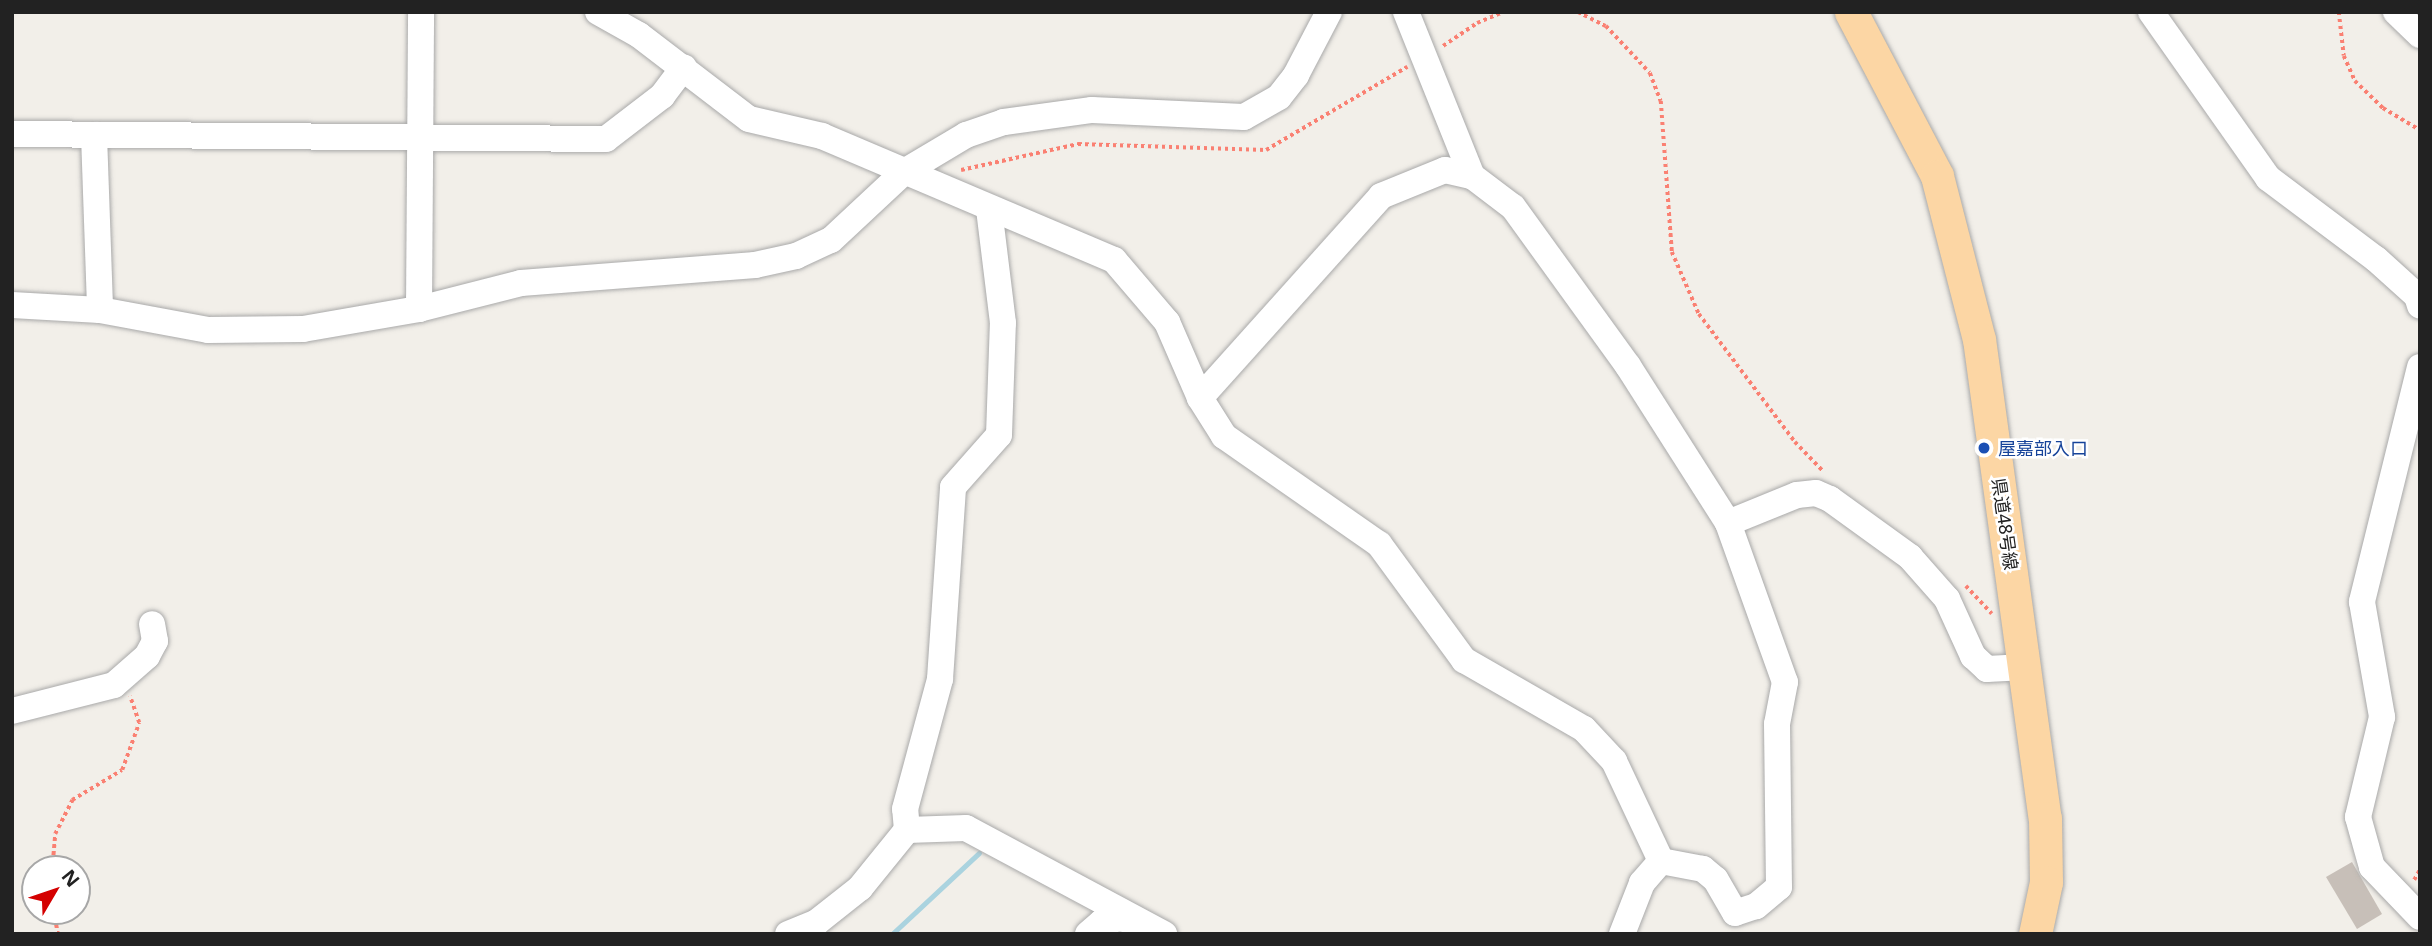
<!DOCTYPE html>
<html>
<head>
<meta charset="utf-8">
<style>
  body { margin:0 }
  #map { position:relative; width:2432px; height:946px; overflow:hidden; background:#f2efe9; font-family:"Noto Sans","Noto Sans JP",sans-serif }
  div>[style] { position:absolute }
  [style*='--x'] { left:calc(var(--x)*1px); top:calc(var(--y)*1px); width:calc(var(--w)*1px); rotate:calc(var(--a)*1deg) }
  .stream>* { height:5px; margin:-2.5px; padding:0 2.5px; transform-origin:2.5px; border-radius:2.5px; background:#aad3df }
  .building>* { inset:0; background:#c7bfb8 }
  .path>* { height:3.5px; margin-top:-1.75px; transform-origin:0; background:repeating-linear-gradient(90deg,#fa8072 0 3.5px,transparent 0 7px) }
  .roads { filter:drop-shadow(0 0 2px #a9a9a9) drop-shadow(0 0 2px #a9a9a9) }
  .minor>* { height:26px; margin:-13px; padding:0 13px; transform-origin:13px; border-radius:13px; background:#fff }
  .major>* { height:33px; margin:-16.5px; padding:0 16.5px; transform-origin:16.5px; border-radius:16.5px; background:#fcd6a4 }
  .dots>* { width:19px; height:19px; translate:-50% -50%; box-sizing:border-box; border:4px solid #fff; border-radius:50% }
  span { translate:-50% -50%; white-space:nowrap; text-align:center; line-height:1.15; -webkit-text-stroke:5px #fff; paint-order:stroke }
  .transit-label { font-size:18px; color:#164399 }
  .left { translate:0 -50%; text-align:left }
  .street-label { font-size:18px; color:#222 }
  .frame { position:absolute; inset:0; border:14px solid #222; pointer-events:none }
  .north { position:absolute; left:21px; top:855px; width:70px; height:70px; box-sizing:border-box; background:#fff; border:2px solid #a7a7a7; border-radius:50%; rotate:51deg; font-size:19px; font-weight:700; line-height:28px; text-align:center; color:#222 }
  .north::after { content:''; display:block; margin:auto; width:24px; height:32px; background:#d40000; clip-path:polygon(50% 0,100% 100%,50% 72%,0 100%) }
</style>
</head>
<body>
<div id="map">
  <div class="stream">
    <i style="--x:892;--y:934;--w:119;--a:-43"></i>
  </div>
  <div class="building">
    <i style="clip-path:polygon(2352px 862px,2382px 914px,2357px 929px,2326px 877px)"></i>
  </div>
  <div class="path">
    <i style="--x:1578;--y:12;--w:31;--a:27"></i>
    <i style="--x:1606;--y:26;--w:64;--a:46.9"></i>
    <i style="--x:1650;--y:73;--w:30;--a:69"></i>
    <i style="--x:1661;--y:101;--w:151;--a:85.8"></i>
    <i style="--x:1672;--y:252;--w:68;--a:66.5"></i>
    <i style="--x:1699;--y:314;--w:160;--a:53.1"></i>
    <i style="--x:1795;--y:442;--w:42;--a:46"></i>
    <i style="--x:2339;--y:12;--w:44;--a:83.5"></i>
    <i style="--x:2344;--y:56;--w:27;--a:66"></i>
    <i style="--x:2355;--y:81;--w:39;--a:44"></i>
    <i style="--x:2383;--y:108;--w:43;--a:30.7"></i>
    <i style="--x:1443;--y:46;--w:41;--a:-34.1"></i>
    <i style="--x:1477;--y:23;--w:28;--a:-23"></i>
    <i style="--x:961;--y:170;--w:120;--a:-12.5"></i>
    <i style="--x:1078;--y:144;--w:188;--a:1.8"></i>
    <i style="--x:1266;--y:150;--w:164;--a:-30.5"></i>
    <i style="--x:1966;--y:586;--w:38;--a:47"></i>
    <i style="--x:52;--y:869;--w:35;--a:-85"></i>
    <i style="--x:55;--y:834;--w:38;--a:-63"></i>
    <i style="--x:72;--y:800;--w:58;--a:-31"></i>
    <i style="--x:122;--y:770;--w:50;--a:-70.1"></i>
    <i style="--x:139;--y:723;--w:28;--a:-109"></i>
    <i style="--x:2414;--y:880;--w:13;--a:-61"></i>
    <i style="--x:54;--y:911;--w:23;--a:80"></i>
  </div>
  <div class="roads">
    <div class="minor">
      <i style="--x:598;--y:12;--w:47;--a:29.3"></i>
      <i style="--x:639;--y:35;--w:138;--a:37.4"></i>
      <i style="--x:749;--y:119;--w:75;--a:13.1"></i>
      <i style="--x:822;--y:136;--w:317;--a:23"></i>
      <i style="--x:1114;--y:260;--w:82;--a:49.5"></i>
      <i style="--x:1167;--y:322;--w:83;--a:66.5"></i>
      <i style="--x:1200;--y:398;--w:45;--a:57.7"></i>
      <i style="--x:1224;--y:436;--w:189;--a:34.9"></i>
      <i style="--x:1379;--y:544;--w:144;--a:53.8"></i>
      <i style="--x:1464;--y:660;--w:138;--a:29.9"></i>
      <i style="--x:1584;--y:729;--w:44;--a:46.8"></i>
      <i style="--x:1614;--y:761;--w:110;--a:64.8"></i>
      <i style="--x:1406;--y:12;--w:177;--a:68.1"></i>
      <i style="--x:2151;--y:12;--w:203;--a:54.8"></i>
      <i style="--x:2268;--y:178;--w:135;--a:36.9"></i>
      <i style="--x:2376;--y:259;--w:55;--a:42.1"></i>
      <i style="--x:2417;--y:296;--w:10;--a:73"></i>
      <i style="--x:2396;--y:12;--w:33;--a:44"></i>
      <i style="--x:12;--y:134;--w:594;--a:0.48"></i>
      <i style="--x:606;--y:139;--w:71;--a:-37.5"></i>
      <i style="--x:662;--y:96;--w:36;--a:-53"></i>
      <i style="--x:94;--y:135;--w:175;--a:88"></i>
      <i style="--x:12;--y:305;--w:88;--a:3.3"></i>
      <i style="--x:100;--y:310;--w:110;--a:10.5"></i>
      <i style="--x:208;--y:330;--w:95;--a:-0.6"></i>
      <i style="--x:303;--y:329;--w:118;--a:-9.8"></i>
      <i style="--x:419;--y:309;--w:105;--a:-14.3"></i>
      <i style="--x:521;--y:283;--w:235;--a:-4.4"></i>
      <i style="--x:755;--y:265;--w:42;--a:-12.4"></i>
      <i style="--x:796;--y:256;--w:38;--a:-25"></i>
      <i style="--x:831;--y:240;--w:100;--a:-43"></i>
      <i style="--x:904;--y:172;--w:72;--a:-30.8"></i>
      <i style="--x:966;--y:135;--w:40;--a:-18.9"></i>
      <i style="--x:1004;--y:122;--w:89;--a:-7.8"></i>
      <i style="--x:1092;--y:110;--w:152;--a:2.6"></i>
      <i style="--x:1244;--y:117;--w:40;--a:-29.7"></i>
      <i style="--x:1279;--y:97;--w:28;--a:-52"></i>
      <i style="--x:1296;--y:75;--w:71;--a:-62.4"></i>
      <i style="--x:419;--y:309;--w:297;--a:-89.6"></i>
      <i style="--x:2420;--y:367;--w:242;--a:103.9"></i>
      <i style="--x:2362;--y:602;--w:117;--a:80.1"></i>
      <i style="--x:2382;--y:717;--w:103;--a:103.5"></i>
      <i style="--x:2358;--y:817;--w:52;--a:74.4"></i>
      <i style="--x:2372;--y:867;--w:69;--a:46.2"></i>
      <i style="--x:1200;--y:398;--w:271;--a:-48.1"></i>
      <i style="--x:1381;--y:196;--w:69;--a:-22.1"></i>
      <i style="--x:1445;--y:170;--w:28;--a:13"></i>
      <i style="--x:1472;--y:176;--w:51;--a:37.1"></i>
      <i style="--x:1513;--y:207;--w:196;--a:54.1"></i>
      <i style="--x:1628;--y:366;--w:186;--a:57.5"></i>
      <i style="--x:1728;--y:523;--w:169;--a:70.3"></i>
      <i style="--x:1785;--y:682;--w:43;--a:100.8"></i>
      <i style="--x:1777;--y:724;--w:163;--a:89.3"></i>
      <i style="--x:1779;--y:887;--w:30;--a:140"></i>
      <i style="--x:1756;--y:906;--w:22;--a:162"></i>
      <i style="--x:1735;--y:913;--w:39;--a:-120"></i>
      <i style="--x:1715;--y:879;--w:16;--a:-140"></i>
      <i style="--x:1703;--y:869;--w:43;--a:-169.2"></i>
      <i style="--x:1661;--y:861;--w:29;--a:131"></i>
      <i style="--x:1642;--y:883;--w:55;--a:111.4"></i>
      <i style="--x:1728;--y:523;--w:74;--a:-22.1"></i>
      <i style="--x:1797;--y:495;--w:19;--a:-6"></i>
      <i style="--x:1816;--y:493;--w:15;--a:23"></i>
      <i style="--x:1830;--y:499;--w:99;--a:35.9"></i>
      <i style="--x:1910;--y:557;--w:56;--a:48.6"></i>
      <i style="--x:1947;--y:599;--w:63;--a:65.5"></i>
      <i style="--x:1973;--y:656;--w:19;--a:43"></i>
      <i style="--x:1987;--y:669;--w:38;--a:-3"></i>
      <i style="--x:12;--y:711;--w:105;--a:-14.3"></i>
      <i style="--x:114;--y:685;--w:44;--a:-41.3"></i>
      <i style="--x:147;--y:656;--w:17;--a:-62"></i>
      <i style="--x:155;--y:641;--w:17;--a:-100"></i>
      <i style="--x:907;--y:830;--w:59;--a:-1.9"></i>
      <i style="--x:966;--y:828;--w:225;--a:28.2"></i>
      <i style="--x:788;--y:934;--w:31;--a:-22"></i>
      <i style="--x:817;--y:922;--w:55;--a:-38.3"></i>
      <i style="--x:860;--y:888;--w:75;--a:-51"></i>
      <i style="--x:907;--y:830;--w:21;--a:-95"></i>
      <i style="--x:905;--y:809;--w:135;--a:-74.9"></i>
      <i style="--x:940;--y:679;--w:192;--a:-86.1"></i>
      <i style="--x:953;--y:487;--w:69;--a:-48.5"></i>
      <i style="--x:999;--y:435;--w:112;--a:-88"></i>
      <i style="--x:1003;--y:323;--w:115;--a:-97"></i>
      <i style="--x:1088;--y:934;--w:18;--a:-41"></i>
      <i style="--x:1102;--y:922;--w:19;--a:-12"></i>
      <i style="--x:1121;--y:918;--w:17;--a:17"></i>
    </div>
    <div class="major">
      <i style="--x:1851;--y:12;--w:185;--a:62.3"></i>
      <i style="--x:1937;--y:176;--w:168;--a:75.6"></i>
      <i style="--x:1979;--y:339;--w:484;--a:82.2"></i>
      <i style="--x:2045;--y:818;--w:64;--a:89.1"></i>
      <i style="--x:2046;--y:882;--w:53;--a:101.9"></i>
    </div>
  </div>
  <div class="dots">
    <i style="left:1984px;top:448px;background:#1a4fb4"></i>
  </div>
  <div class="transit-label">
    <span class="left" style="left:1998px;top:448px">屋嘉部入口</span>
  </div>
  <div class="street-label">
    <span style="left:2005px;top:524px;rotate:82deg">県道48号線</span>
  </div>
  <div class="frame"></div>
  <div class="north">N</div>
</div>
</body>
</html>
